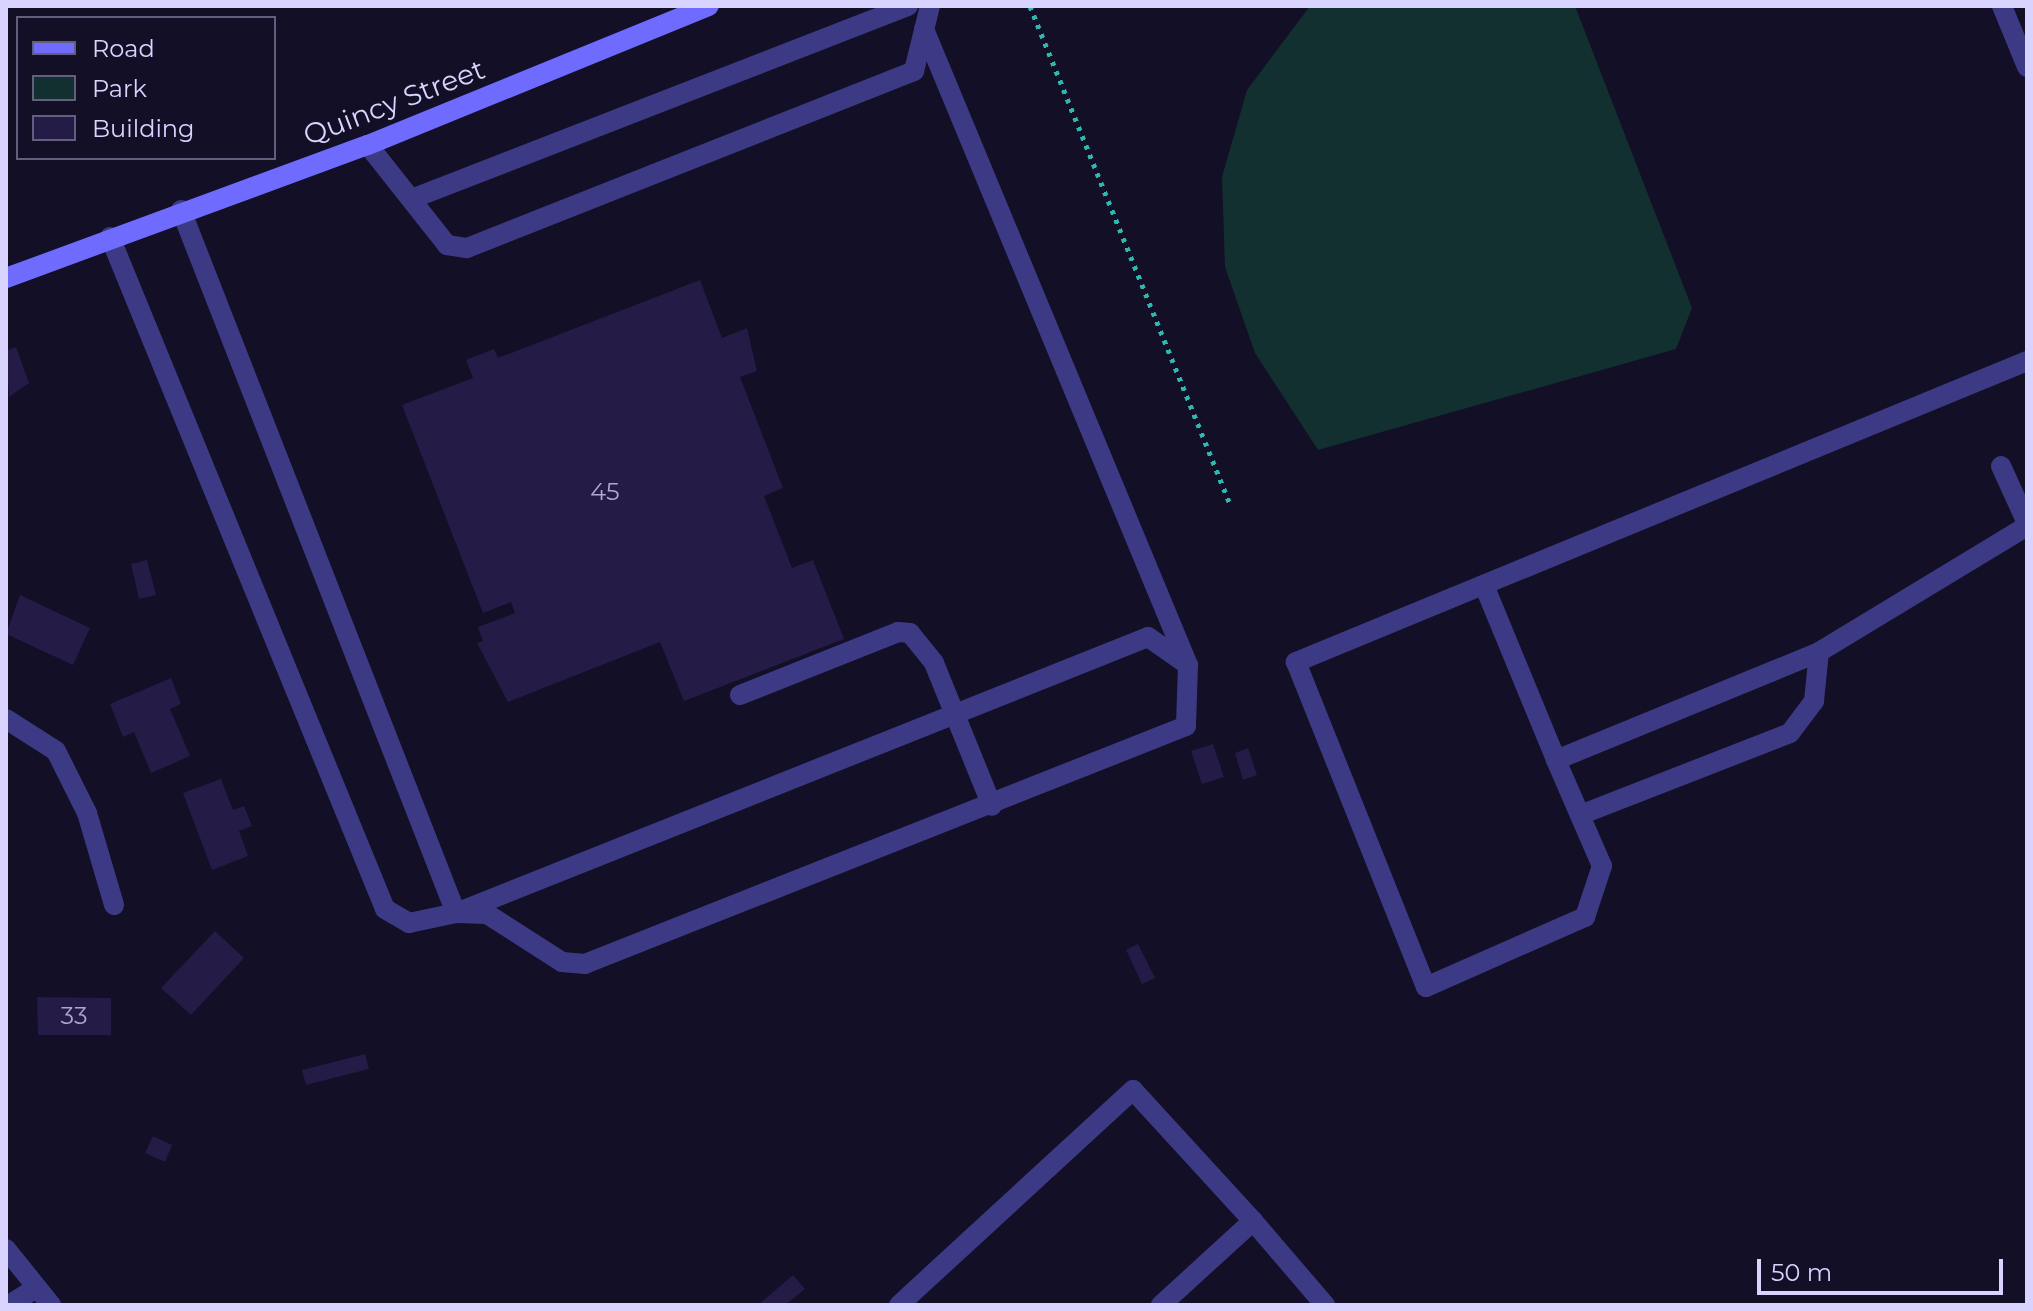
<!DOCTYPE html>
<html>
<head>
<meta charset="utf-8">
<style>
  body { margin:0 }
  #map { position:relative; width:2033px; height:1311px; overflow:hidden; background:#130f26; font-family:Montserrat,sans-serif }
  div>[style] { position:absolute }
  [style*='--x'] { left:calc(var(--x)*1px); top:calc(var(--y)*1px); width:calc(var(--w)*1px); rotate:calc(var(--a)*1deg) }
  .green>* { inset:0; background:#12302f }
  .building>* { inset:0; background:#241b47 }
  .path>* { height:5px; margin-top:-2.5px; transform-origin:0; background:repeating-linear-gradient(90deg,#2fb8b0 0 4px,transparent 0 10px) }
  .service>* { height:20px; margin:-10px; padding:0 10px; transform-origin:10px; border-radius:10px; background:#3d3a85 }
  .minor>* { height:20px; margin:-10px; padding:0 10px; transform-origin:10px; border-radius:10px; background:#3d3a85 }
  .tertiary>* { height:20px; margin:-10px; padding:0 10px; transform-origin:10px; border-radius:10px; background:#3d3a85 }
  .secondary>* { height:20px; margin:-10px; padding:0 10px; transform-origin:10px; border-radius:10px; background:#6f6bff }
  span { translate:-50% -50%; white-space:nowrap; text-align:center; line-height:1.15; -webkit-text-stroke:7px #130f26; paint-order:stroke }
  .number-label { font-size:24px; color:#aca6d1 }
  .number-label span { -webkit-text-stroke-width:0 }
  .street-label { font-size:28px; color:#d9d4ff }
  .frame { position:absolute; inset:0; border:8px solid #d9d4ff; pointer-events:none }
  .legend { position:absolute; left:16px; top:16px; width:260px; height:144px; box-sizing:border-box; background:#130f26; border:2px solid #625e7d; margin:0; padding:10px 14px; list-style:none; font-size:24px; color:#d9d4ff }
  .legend li { display:flex; align-items:center; gap:16px; height:40px }
  .legend b { width:40px; border:2px solid #625e7d }
  .scale { position:absolute; left:1757px; top:1259px; width:246px; height:36px; box-sizing:border-box; border:4px solid #d9d4ff; border-top:0; padding-left:10px; font-size:24px; line-height:28px; white-space:nowrap; color:#d9d4ff; -webkit-text-stroke:6px #130f26; paint-order:stroke }
</style>
</head>
<body>
<div id="map">
  <div class="green">
    <i style="clip-path:polygon(1310px 6px,1575px 6px,1692px 308px,1676px 349px,1318px 450px,1255px 353px,1225px 267px,1222px 177px,1247px 90px)"></i>
  </div>
  <div class="building">
    <i style="clip-path:polygon(700px 280px,722px 338px,747px 328px,757px 371px,740px 377px,783px 488px,764px 496px,792px 568px,813px 560px,844px 639px,684px 701px,660px 642px,508px 702px,477px 643px,483px 641px,478px 627px,515px 613px,511px 602px,483px 613px,402px 405px,473px 378px,466px 360px,494px 349px,498px 358px)"></i>
    <i style="clip-path:polygon(16px 347px,29px 383px,9px 397px,6px 351px)"></i>
    <i style="clip-path:polygon(147px 560px,156px 595px,139px 599px,131px 564px)"></i>
    <i style="clip-path:polygon(20px 595px,90px 628px,73px 665px,6px 634px)"></i>
    <i style="clip-path:polygon(171px 678px,181px 704px,170px 709px,190px 756px,151px 773px,134px 732px,123px 737px,110px 704px)"></i>
    <i style="clip-path:polygon(1213px 744px,1224px 777px,1202px 784px,1191px 751px)"></i>
    <i style="clip-path:polygon(1248px 748px,1257px 775px,1243px 780px,1235px 753px)"></i>
    <i style="clip-path:polygon(221px 779px,233px 810px,244px 806px,252px 826px,239px 831px,248px 856px,212px 870px,183px 793px)"></i>
    <i style="clip-path:polygon(215px 931px,244px 958px,191px 1015px,161px 988px)"></i>
    <i style="clip-path:polygon(1138px 944px,1155px 978px,1142px 984px,1126px 950px)"></i>
    <i style="clip-path:polygon(37px 997px,111px 998px,111px 1035px,38px 1035px)"></i>
    <i style="clip-path:polygon(365px 1054px,369px 1069px,306px 1085px,302px 1070px)"></i>
    <i style="clip-path:polygon(153px 1136px,172px 1145px,165px 1162px,145px 1153px)"></i>
    <i style="clip-path:polygon(793px 1275px,805px 1289px,785px 1305px,758px 1305px)"></i>
  </div>
  <div class="path">
    <i style="--x:1030;--y:6;--w:537;--a:68.12"></i>
  </div>
  <div class="service">
    <i style="--x:2002;--y:6;--w:66;--a:67.7"></i>
    <i style="--x:924;--y:29;--w:689;--a:67.46"></i>
    <i style="--x:368;--y:145;--w:127;--a:51.7"></i>
    <i style="--x:447;--y:245;--w:20;--a:9"></i>
    <i style="--x:467;--y:248;--w:481;--a:-21.6"></i>
    <i style="--x:914;--y:71;--w:67;--a:-76.2"></i>
    <i style="--x:414;--y:198;--w:530;--a:-21.24"></i>
    <i style="--x:181;--y:210;--w:755;--a:68.64"></i>
    <i style="--x:110;--y:237;--w:726;--a:67.74"></i>
    <i style="--x:385;--y:909;--w:28;--a:30"></i>
    <i style="--x:409;--y:923;--w:48;--a:-12"></i>
    <i style="--x:456;--y:913;--w:745;--a:-21.74"></i>
    <i style="--x:1148;--y:637;--w:49;--a:35"></i>
    <i style="--x:1188;--y:665;--w:61;--a:91.9"></i>
    <i style="--x:1186;--y:726;--w:646;--a:158.4"></i>
    <i style="--x:585;--y:964;--w:23;--a:-175"></i>
    <i style="--x:562;--y:962;--w:89;--a:-147.4"></i>
    <i style="--x:487;--y:914;--w:31;--a:-178"></i>
    <i style="--x:2027;--y:361;--w:791;--a:157.62"></i>
    <i style="--x:1296;--y:662;--w:350;--a:68.2"></i>
    <i style="--x:1426;--y:987;--w:174;--a:-23.8"></i>
    <i style="--x:1585;--y:917;--w:54;--a:-71.6"></i>
    <i style="--x:1602;--y:866;--w:116;--a:-113.5"></i>
    <i style="--x:1556;--y:760;--w:284;--a:-22.3"></i>
    <i style="--x:1819;--y:652;--w:243;--a:-31.2"></i>
    <i style="--x:2001;--y:466;--w:63;--a:65.5"></i>
    <i style="--x:1484;--y:585;--w:189;--a:67.6"></i>
    <i style="--x:740;--y:695;--w:170;--a:-21.7"></i>
    <i style="--x:898;--y:632;--w:12;--a:5"></i>
    <i style="--x:910;--y:633;--w:38;--a:51"></i>
    <i style="--x:934;--y:663;--w:154;--a:67.9"></i>
    <i style="--x:1580;--y:815;--w:225;--a:-21.3"></i>
    <i style="--x:1790;--y:733;--w:40;--a:-53"></i>
    <i style="--x:1814;--y:701;--w:49;--a:-84.2"></i>
    <i style="--x:1253;--y:1221;--w:111;--a:49.4"></i>
    <i style="--x:899;--y:1305;--w:318;--a:-42.6"></i>
    <i style="--x:1133;--y:1090;--w:178;--a:47.5"></i>
    <i style="--x:1253;--y:1221;--w:125;--a:137.6"></i>
  </div>
  <div class="minor">
    <i style="--x:6;--y:719;--w:59;--a:32.6"></i>
    <i style="--x:56;--y:751;--w:69;--a:63.4"></i>
    <i style="--x:87;--y:813;--w:96;--a:73.6"></i>
    <i style="--x:9;--y:1305;--w:32;--a:-32"></i>
  </div>
  <div class="tertiary">
    <i style="--x:6;--y:1249;--w:72;--a:51.2"></i>
  </div>
  <div class="secondary">
    <i style="--x:6;--y:278;--w:386;--a:-20.2"></i>
    <i style="--x:368;--y:145;--w:368;--a:-22.2"></i>
  </div>
  <div class="number-label">
    <span style="left:605px;top:492px">45</span>
    <span style="left:74px;top:1016px">33</span>
  </div>
  <div class="street-label">
    <span style="left:394px;top:102px;rotate:-21deg">Quincy Street</span>
  </div>
  <div class="frame"></div>
  <ul class="legend">
  <li><b style="height:10px;background:#6f6bff"></b>Road</li>
  <li><b style="height:22px;background:#12302f"></b>Park</li>
  <li><b style="height:22px;background:#241b47"></b>Building</li>
  </ul>
  <div class="scale">50 m</div>
</div>
</body>
</html>
